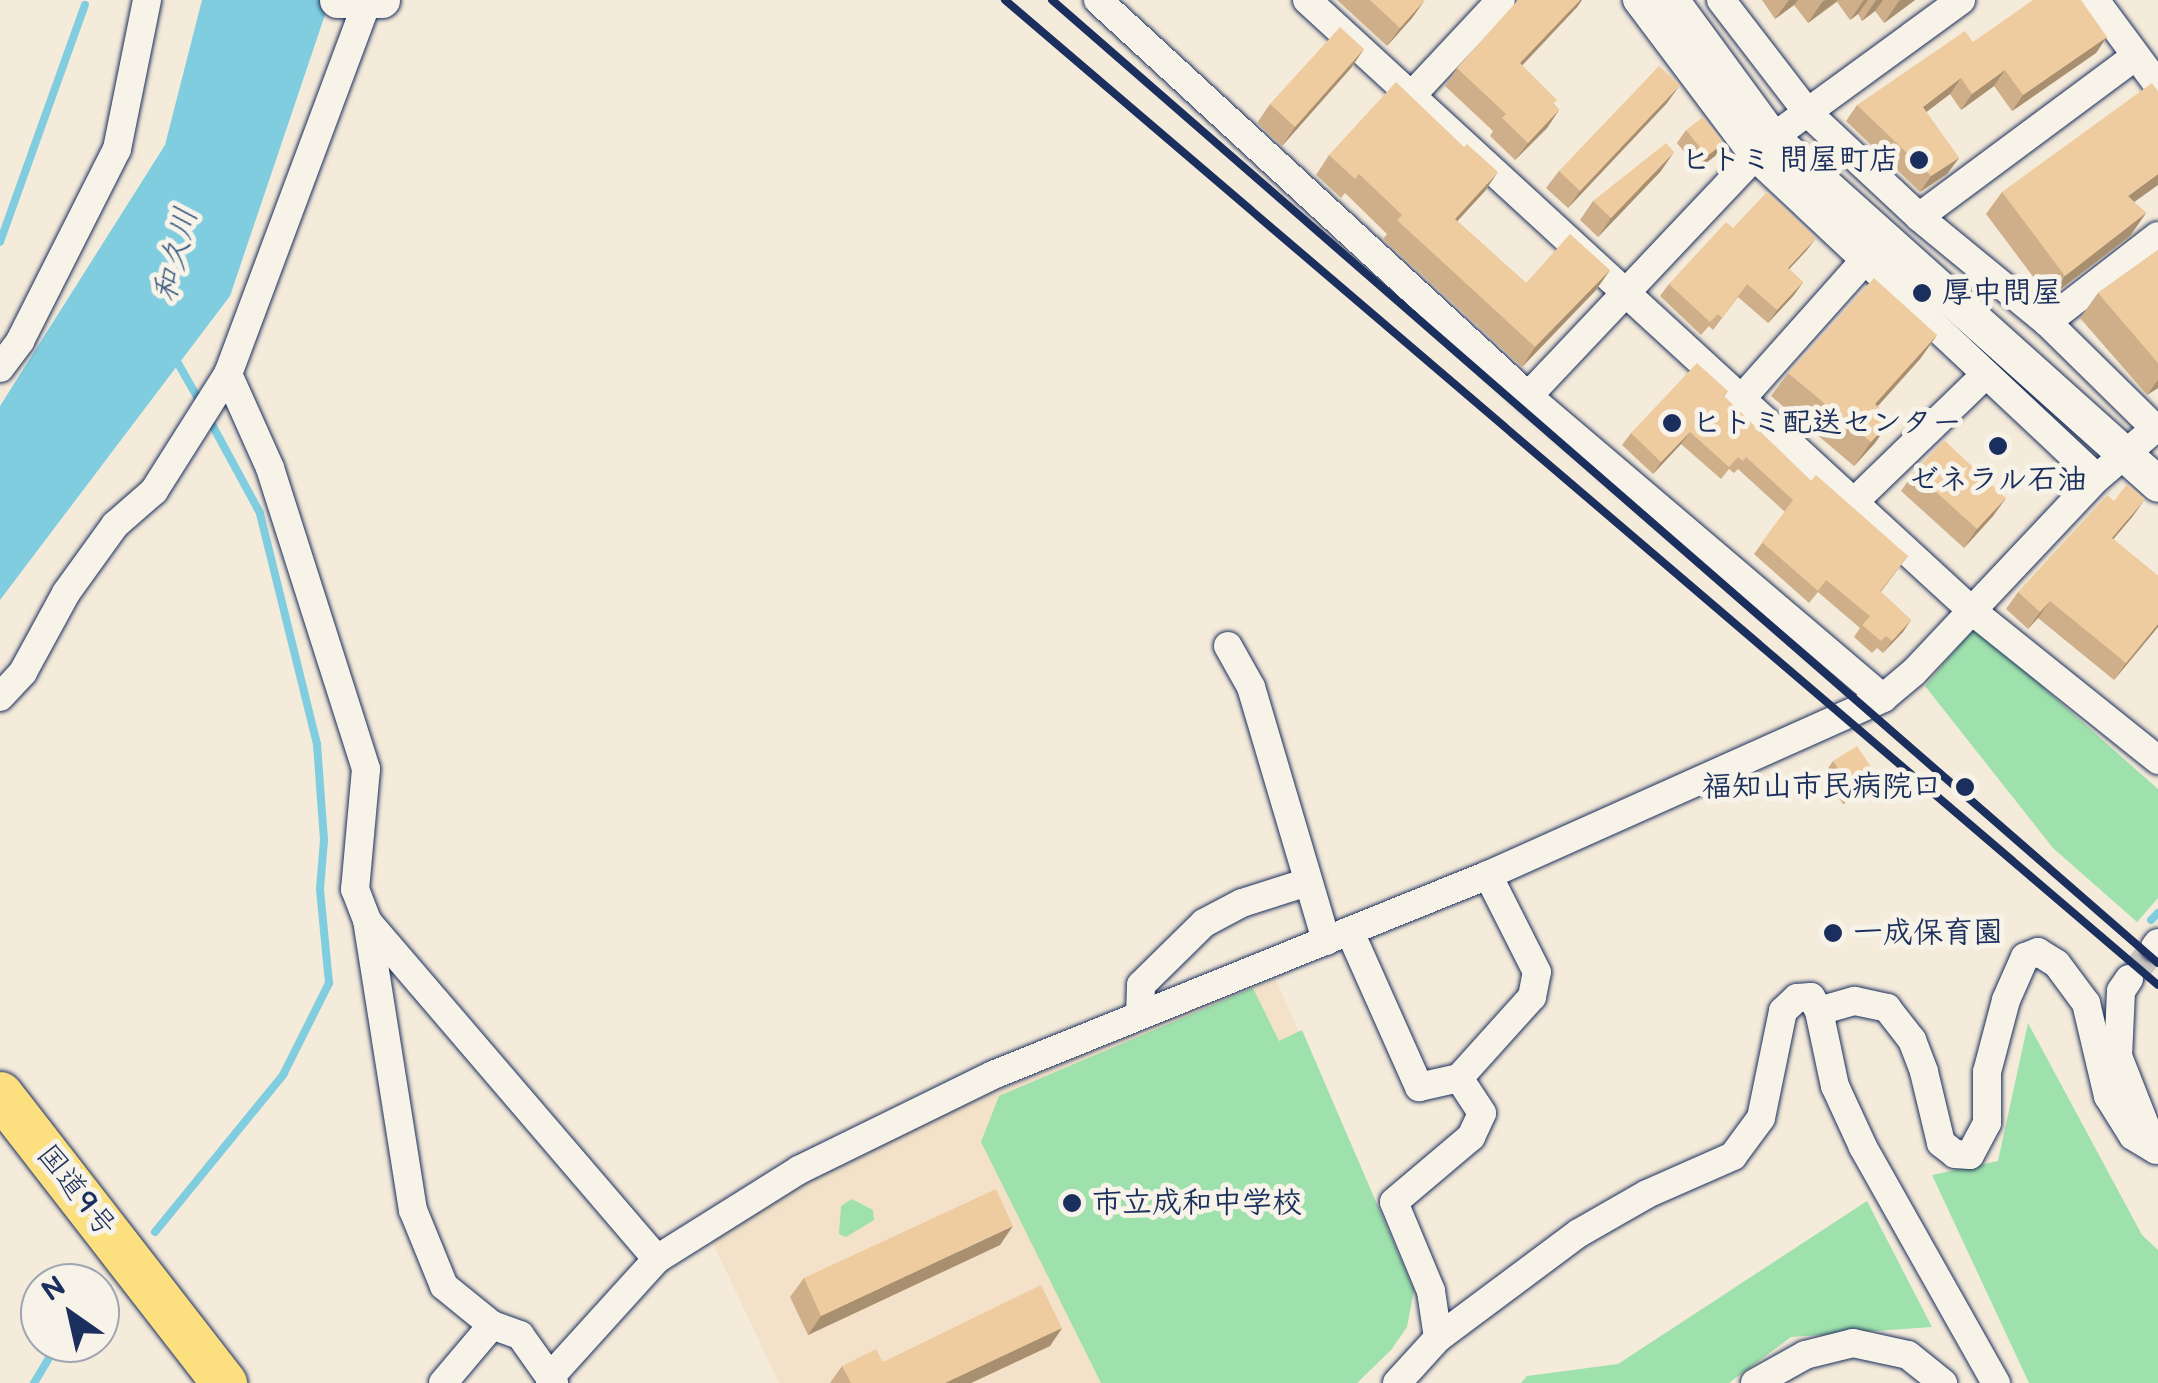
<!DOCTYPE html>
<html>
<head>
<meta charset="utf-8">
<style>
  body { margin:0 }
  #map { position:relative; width:2158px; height:1383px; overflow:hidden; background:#f5ebda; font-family:"Balsamiq Sans","Klee One",sans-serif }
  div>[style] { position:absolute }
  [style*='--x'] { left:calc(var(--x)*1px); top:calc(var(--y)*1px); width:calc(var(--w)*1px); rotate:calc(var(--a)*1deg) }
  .built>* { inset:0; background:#f3e2c9 }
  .green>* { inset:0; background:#9fe1ac }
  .water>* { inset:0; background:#80cddf }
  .stream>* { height:8px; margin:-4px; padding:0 4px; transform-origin:4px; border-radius:4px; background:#80cddf }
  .minor-tunnel>* { height:28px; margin-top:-14px; transform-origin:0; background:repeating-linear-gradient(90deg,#c9c5c1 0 28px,transparent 0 42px) }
  .roads { filter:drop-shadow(0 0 2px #1b2f5e) drop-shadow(0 0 2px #1b2f5e) }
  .minor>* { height:28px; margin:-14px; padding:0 14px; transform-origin:14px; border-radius:14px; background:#f7f3e8 }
  .tertiary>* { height:35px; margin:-17.5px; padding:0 17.5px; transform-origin:17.5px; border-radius:17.5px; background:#f7f3e8 }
  .trunk>* { height:45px; margin:-22.5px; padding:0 22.5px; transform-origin:22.5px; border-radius:22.5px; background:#fce080 }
  .rail>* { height:8px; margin:-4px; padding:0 4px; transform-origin:4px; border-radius:4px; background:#1b2f5e }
  .wall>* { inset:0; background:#ceaf8a }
  .shaded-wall>* { inset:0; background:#a78f70 }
  .building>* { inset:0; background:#efcca0 }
  .dots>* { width:28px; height:28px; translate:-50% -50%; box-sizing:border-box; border:5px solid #f7f3e8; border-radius:50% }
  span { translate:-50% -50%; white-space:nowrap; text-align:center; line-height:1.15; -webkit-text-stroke:10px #f7f3e8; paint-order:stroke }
  .poi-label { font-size:30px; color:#1b2f5e; font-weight:700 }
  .right { translate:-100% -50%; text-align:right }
  .left { translate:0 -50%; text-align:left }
  .street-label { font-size:30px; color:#1b2f5e }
  .water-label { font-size:32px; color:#34567e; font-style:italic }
  .north { position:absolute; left:20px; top:1263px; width:100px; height:100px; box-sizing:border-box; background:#f7f3e8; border:2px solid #9fa5b1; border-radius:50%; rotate:326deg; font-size:28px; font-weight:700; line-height:40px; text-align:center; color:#1b2f5e }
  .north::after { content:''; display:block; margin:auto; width:35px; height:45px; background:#1b2f5e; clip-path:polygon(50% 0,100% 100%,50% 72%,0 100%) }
</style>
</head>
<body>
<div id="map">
  <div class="built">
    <i style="clip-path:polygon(1275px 978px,1414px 1290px,1407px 1327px,1391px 1350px,1357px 1383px,779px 1383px,709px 1235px,902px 1129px)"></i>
  </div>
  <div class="green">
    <i style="clip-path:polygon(1975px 627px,2158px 789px,2158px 898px,2137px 922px,2053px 848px,1925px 686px)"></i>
    <i style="clip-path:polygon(1253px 988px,1279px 1041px,1302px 1030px,1414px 1290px,1407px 1327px,1391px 1350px,1357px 1383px,1101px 1383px,981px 1142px,999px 1096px)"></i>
    <i style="clip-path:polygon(2028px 1023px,2142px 1235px,2158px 1250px,2158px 1383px,2029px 1383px,1932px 1175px,1998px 1161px)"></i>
    <i style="clip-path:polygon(852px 1199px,873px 1210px,874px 1220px,846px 1237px,839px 1234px,841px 1206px)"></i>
    <i style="clip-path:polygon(1867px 1201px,1932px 1327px,1791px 1337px,1729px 1383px,1521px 1383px,1527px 1376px,1618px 1364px)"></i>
  </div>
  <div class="water">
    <i style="clip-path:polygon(202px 0,330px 0,230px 296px,0 600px,0 406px,165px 145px)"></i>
  </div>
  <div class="stream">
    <i style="--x:0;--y:242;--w:252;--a:-70.3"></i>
    <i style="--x:175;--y:358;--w:51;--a:60.4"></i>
    <i style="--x:2151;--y:920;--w:10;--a:-45"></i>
    <i style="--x:155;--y:1232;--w:203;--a:-50.8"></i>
    <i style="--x:283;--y:1075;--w:103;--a:-63.4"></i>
    <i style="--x:329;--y:983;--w:94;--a:-95.5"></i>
    <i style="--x:320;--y:889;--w:49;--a:-85.3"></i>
    <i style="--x:324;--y:840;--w:96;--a:-94.2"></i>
    <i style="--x:317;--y:744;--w:238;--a:-103.9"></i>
    <i style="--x:260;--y:513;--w:107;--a:-118.5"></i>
    <i style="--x:100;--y:1296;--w:12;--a:-48"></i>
    <i style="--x:34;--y:1383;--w:47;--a:-59"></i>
  </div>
  <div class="minor-tunnel">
    <i style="--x:2129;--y:979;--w:41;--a:-50.9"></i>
  </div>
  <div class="roads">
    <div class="minor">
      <i style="--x:1098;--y:0;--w:585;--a:42.64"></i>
      <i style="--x:1528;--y:396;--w:466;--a:40.4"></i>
      <i style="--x:1307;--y:0;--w:902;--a:42.57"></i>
      <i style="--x:1971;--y:610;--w:240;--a:38.7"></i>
      <i style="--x:1637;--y:0;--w:195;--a:53.1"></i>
      <i style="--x:1754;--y:156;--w:470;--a:43.2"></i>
      <i style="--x:1721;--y:0;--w:143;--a:52.4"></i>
      <i style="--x:1808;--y:113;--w:152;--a:43.1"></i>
      <i style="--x:1919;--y:217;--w:166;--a:39.4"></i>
      <i style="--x:2047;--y:322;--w:151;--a:44.5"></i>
      <i style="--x:2095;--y:0;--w:106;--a:53.5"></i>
      <i style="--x:1412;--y:95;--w:130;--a:-46.9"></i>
      <i style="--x:1919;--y:217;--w:270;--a:-36.6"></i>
      <i style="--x:2047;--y:322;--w:140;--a:-37.8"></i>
      <i style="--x:0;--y:368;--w:34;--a:-53"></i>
      <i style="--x:20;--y:341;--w:215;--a:-63.2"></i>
      <i style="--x:117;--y:149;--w:152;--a:-78.6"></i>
      <i style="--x:228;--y:374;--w:103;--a:65.9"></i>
      <i style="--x:270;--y:468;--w:316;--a:72.3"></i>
      <i style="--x:366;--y:769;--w:121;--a:95.2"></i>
      <i style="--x:355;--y:889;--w:33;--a:69"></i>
      <i style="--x:367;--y:920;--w:294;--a:81"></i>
      <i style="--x:413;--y:1210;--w:82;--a:67.8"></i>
      <i style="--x:444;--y:1286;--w:62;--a:39.1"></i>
      <i style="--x:492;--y:1325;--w:30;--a:20"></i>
      <i style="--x:520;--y:1335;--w:59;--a:54.7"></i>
      <i style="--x:1528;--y:396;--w:355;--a:-46.6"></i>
      <i style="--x:1772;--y:138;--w:234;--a:-36.1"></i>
      <i style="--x:1742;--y:398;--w:185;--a:-48.3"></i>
      <i style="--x:1855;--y:501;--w:182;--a:-44.1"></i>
      <i style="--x:1228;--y:646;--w:47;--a:60.7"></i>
      <i style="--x:1251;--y:687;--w:265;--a:73.5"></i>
      <i style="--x:0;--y:697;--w:34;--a:-47"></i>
      <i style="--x:23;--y:672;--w:90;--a:-61.4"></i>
      <i style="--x:66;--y:593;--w:84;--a:-54.2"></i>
      <i style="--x:115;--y:525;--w:52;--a:-41.1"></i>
      <i style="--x:154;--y:491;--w:138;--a:-57.7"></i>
      <i style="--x:228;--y:374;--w:397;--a:-69.5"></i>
      <i style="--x:368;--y:922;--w:444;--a:49.4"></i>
      <i style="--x:1350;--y:932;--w:170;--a:66"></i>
      <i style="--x:1419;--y:1087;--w:41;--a:-12.7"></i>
      <i style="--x:1459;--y:1078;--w:109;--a:-48"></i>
      <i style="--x:1532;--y:997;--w:25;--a:-79"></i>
      <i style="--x:1537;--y:972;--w:109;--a:-116.8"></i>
      <i style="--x:2155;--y:947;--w:5;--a:-53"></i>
      <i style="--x:2129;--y:979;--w:14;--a:124"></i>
      <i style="--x:2121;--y:991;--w:65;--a:92.6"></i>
      <i style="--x:2118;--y:1056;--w:85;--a:68.6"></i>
      <i style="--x:1819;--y:1011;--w:37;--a:-16"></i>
      <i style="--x:1855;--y:1001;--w:33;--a:12"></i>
      <i style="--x:1887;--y:1008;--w:41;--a:52"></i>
      <i style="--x:1912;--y:1040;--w:34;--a:69"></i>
      <i style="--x:1924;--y:1072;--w:73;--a:76.5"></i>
      <i style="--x:1941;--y:1143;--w:18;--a:38"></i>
      <i style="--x:1955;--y:1154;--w:15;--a:4"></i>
      <i style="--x:1970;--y:1155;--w:36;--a:-62"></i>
      <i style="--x:1987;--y:1123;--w:51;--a:-90"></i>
      <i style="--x:1987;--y:1072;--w:74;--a:-75.2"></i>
      <i style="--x:2006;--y:1000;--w:47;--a:-66.2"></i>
      <i style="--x:2025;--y:957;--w:14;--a:-21"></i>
      <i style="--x:2038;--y:952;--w:22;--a:32"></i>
      <i style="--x:2057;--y:964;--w:49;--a:53.4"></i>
      <i style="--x:2086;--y:1003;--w:96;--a:76.7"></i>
      <i style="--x:2108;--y:1096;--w:47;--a:58"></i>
      <i style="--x:2133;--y:1136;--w:27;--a:31"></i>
      <i style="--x:1140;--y:1015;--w:30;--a:-88"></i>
      <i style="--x:1141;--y:985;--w:88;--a:-44.5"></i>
      <i style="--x:1204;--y:923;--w:43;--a:-27.8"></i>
      <i style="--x:1242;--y:903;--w:69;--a:-17.7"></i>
      <i style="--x:1438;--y:1338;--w:48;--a:-98.5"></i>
      <i style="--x:1431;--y:1291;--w:96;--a:-112.6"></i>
      <i style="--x:1394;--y:1202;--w:101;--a:-40.2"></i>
      <i style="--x:1471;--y:1137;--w:26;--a:-65"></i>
      <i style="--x:1482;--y:1113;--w:42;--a:-123.3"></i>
      <i style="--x:443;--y:1383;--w:76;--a:-49.8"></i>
      <i style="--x:550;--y:1383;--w:6;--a:-90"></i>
      <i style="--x:550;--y:1377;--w:159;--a:-47.8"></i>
      <i style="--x:657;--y:1259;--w:168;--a:-32.1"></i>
      <i style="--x:799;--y:1170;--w:216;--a:-26.1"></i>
      <i style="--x:993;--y:1075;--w:534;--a:-22"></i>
      <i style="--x:1488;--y:875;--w:433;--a:-24.1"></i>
      <i style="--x:1883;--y:698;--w:40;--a:-40"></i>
      <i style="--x:1914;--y:672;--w:267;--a:-46.7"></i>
      <i style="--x:2097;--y:478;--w:80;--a:-40.4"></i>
      <i style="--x:1397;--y:1383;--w:61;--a:-47.7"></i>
      <i style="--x:1438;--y:1338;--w:176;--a:-36.7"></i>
      <i style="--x:1579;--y:1233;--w:78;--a:-29.8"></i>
      <i style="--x:1647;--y:1194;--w:94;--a:-23.8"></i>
      <i style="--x:1733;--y:1156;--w:47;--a:-53.6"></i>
      <i style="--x:1761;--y:1118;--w:109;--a:-78.4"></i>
      <i style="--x:1783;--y:1011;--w:19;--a:-43"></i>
      <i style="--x:1797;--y:998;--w:14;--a:-4"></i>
      <i style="--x:1811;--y:997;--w:16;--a:60"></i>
      <i style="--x:1819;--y:1011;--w:77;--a:78"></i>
      <i style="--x:1835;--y:1086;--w:67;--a:65.3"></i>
      <i style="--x:1863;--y:1147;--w:271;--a:60.6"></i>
      <i style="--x:1755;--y:1383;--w:57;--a:-29.2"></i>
      <i style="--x:1805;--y:1355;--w:49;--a:-14"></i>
      <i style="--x:1853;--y:1343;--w:56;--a:12.3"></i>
      <i style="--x:1908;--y:1355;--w:45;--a:38.7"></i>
    </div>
    <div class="tertiary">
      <i style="--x:337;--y:0;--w:45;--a:0"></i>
      <i style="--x:1671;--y:0;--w:171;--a:53.8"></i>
      <i style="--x:1772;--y:138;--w:518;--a:41.87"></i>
    </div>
    <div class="trunk">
      <i style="--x:0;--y:1094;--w:366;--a:52.2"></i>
    </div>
  </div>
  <div class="rail">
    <i style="--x:1005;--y:0;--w:1516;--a:40.51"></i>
    <i style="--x:1052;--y:0;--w:1466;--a:41.05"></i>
  </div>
  <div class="wall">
    <i style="clip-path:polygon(1337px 0,1424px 0,1412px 18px,1387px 46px)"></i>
    <i style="clip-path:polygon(1762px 0,1915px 0,1884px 23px,1875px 11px,1862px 21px,1858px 14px,1850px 20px,1837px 2px,1808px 23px,1794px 5px,1775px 19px)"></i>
    <i style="clip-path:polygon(1578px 6px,1522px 66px,1559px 110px,1547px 128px,1515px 160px,1490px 136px,1493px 131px,1445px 86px,1457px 68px)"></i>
    <i style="clip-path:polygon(2107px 37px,2096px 53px,2012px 111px,1994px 86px,1961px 110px,1950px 94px,1926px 112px,1959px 158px,1947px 174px,1920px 192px,1846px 121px,1857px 105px,1973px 42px)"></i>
    <i style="clip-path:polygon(1364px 49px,1351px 68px,1282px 146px,1257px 123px,1270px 104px)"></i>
    <i style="clip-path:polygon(1667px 103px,1568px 208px,1546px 188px,1559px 171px)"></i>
    <i style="clip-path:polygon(1686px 130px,1724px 143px,1715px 156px,1698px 169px,1677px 143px)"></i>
    <i style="clip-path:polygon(1329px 155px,1485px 191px,1457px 221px,1526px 283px,1610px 270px,1596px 290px,1522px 367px,1383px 239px,1387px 234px,1345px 193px,1341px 198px,1316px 175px)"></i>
    <i style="clip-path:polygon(1661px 171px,1598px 237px,1580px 220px,1593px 201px)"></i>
    <i style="clip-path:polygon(2002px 192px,2134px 202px,2146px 213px,2130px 236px,2049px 298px,1986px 214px)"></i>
    <i style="clip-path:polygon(1733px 228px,1807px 250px,1789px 269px,1803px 282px,1794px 295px,1768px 323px,1738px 297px,1713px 330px,1709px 326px,1701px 335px,1660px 296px,1669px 284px)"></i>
    <i style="clip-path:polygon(2158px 250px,2158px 388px,2147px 395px,2080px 318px,2098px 293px)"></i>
    <i style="clip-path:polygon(1937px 335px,1920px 359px,1878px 406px,1875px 443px,1854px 466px,1771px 396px,1788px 373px)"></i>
    <i style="clip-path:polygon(1728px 391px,1724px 397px,1811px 481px,1908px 556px,1881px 592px,1911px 620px,1883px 653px,1877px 648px,1872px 653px,1854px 637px,1860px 628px,1818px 592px,1809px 603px,1754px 554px,1785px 512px,1738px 469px,1734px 473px,1729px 469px,1721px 479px,1681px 444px,1653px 474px,1622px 445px,1631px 433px)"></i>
    <i style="clip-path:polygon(1914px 472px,2006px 498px,1993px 516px,1964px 548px,1901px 491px)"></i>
    <i style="clip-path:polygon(2133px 516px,2113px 539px,2158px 576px,2158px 627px,2114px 680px,2038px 618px,2028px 629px,2006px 609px,2018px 592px)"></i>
    <i style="clip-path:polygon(1833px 761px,1877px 776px,1868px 789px,1843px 804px,1824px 774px)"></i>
    <i style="clip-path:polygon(1000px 1245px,808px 1335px,790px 1297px,804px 1278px)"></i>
    <i style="clip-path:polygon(1062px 1328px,1050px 1346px,971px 1383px,830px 1383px,842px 1366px,883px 1362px)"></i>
  </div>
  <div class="shaded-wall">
    <i style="clip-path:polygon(1425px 0,1412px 18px,1387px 46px,1400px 28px)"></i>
    <i style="clip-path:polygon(1580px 0,1582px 0,1578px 6px,1507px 81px,1520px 63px)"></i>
    <i style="clip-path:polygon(1789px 0,1798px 0,1794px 5px,1775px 19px)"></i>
    <i style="clip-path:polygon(1825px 0,1838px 0,1808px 23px,1822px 2px)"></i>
    <i style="clip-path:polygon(1864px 0,1868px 0,1858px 14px,1850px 20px)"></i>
    <i style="clip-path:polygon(1876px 0,1883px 0,1875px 11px,1862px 21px)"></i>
    <i style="clip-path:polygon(1901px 0,1915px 0,1884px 23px,1899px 1px)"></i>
    <i style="clip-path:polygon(2107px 37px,2096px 53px,2012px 111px,2023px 95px)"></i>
    <i style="clip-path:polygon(1364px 49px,1351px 68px,1282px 146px,1295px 127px)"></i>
    <i style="clip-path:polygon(2005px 70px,1994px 86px,1961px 110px,1972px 94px)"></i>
    <i style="clip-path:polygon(1961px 78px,1950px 94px,1912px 123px,1923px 107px)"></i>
    <i style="clip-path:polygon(1680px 85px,1667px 103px,1568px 208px,1580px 191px)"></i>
    <i style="clip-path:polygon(1559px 110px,1547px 128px,1515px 160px,1528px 143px)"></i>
    <i style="clip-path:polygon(1724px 143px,1715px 156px,1698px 169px,1707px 156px)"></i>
    <i style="clip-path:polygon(1674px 152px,1661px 171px,1598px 237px,1611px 218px)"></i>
    <i style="clip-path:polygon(1959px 158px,1947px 174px,1920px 192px,1931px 176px)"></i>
    <i style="clip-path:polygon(1498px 172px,1485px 191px,1441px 239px,1455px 219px)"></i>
    <i style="clip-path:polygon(2158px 174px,2158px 185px,2112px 218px,2128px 196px)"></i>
    <i style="clip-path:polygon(2146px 213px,2130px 236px,2049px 298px,2065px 276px)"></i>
    <i style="clip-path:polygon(1816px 238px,1807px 250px,1779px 280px,1788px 268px)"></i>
    <i style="clip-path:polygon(1610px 270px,1596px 290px,1522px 367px,1535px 347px)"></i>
    <i style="clip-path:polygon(1803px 282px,1794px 295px,1768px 323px,1777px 310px)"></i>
    <i style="clip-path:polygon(1937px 335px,1920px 359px,1858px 428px,1875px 404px)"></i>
    <i style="clip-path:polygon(2158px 380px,2158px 388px,2147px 395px)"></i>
    <i style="clip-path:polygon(1892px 419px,1875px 443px,1854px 466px,1871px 442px)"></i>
    <i style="clip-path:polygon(1690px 432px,1681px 444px,1653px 474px,1661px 462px)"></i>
    <i style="clip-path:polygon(2006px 498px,1993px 516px,1964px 548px,1977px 529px)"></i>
    <i style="clip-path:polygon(2145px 499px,2133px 516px,2100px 555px,2112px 538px)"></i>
    <i style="clip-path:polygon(2050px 601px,2038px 618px,2028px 629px,2040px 612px)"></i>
    <i style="clip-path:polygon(1911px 620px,1903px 632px,1883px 653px,1892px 641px)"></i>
    <i style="clip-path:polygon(2158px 624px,2158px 627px,2114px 680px,2126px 663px)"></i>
    <i style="clip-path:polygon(1877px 776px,1868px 789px,1843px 804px,1852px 791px)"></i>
    <i style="clip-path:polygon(1013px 1226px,1000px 1245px,808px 1335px,821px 1316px)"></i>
    <i style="clip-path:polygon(1062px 1328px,1050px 1346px,971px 1383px,945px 1383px)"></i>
  </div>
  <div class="building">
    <i style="clip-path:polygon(1370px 0,1425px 0,1400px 28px)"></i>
    <i style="clip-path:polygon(1518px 0,1580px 0,1520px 63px,1557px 100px,1553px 104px,1559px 110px,1528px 143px,1502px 118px,1506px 114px,1457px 68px)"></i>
    <i style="clip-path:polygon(2033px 0,2081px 0,2107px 37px,2023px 95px,2005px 70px,1972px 94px,1961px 78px,1923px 107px,1959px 158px,1931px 176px,1857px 105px,1965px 31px,1973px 42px)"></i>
    <i style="clip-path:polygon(1340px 27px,1364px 49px,1295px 127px,1270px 104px)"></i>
    <i style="clip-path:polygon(1659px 66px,1680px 85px,1580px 191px,1559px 171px)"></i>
    <i style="clip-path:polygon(1396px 82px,1464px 147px,1467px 144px,1498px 172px,1455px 219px,1526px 283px,1570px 234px,1610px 270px,1535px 347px,1397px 220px,1402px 215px,1359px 174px,1355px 179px,1329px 155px)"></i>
    <i style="clip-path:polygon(2152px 83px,2158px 91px,2158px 174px,2128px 196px,2146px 213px,2065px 276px,2002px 192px)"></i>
    <i style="clip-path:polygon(1703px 117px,1724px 143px,1707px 156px,1686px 130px)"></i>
    <i style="clip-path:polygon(1666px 143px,1674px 152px,1611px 218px,1593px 201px)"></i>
    <i style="clip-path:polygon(1767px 192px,1816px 238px,1788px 268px,1803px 282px,1777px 310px,1747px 284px,1722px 318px,1718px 314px,1710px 322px,1669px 284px,1726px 222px,1733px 228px)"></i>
    <i style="clip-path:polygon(2158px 250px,2158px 363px,2098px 293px)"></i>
    <i style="clip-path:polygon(1874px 278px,1937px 335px,1875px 404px,1892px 419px,1871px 442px,1788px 373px)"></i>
    <i style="clip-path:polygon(1697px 363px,1728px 391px,1724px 396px,1811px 481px,1816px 475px,1908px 556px,1880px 591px,1911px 620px,1892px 641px,1886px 636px,1881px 641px,1862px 625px,1870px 616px,1826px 580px,1818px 591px,1762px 542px,1793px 500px,1746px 457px,1743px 461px,1738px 457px,1729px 467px,1690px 432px,1661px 462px,1631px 433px)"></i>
    <i style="clip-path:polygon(1944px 440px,2006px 498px,1977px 529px,1914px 472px)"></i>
    <i style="clip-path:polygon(2127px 484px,2145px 499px,2112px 538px,2158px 576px,2158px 624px,2126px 663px,2050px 601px,2040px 612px,2018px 592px,2107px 495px,2114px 501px)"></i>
    <i style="clip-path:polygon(1857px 746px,1877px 776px,1852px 791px,1833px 761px)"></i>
    <i style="clip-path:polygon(996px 1189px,1013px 1226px,821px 1316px,804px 1278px)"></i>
    <i style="clip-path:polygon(1041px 1285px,1062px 1328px,945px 1383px,851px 1383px,842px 1366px,876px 1349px,883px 1362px)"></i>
  </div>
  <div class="dots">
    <i style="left:1919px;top:160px;background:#1b2f5e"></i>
    <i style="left:1922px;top:293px;background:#1b2f5e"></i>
    <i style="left:1672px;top:423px;background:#1b2f5e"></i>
    <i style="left:1998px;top:446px;background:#1b2f5e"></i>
    <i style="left:1965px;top:787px;background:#1b2f5e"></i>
    <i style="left:1833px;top:933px;background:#1b2f5e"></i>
    <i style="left:1072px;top:1203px;background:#1b2f5e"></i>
  </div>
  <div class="poi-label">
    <span class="right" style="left:1899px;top:160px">ヒトミ 問屋町店</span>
    <span class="left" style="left:1942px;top:293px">厚中問屋</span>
    <span class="left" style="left:1692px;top:423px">ヒトミ配送センター</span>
    <span style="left:1998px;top:480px">ゼネラル石油</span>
    <span class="right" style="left:1942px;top:787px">福知山市民病院口</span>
    <span class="left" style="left:1853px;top:933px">一成保育園</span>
    <span class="left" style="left:1092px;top:1203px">市立成和中学校</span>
  </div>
  <div class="street-label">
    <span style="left:76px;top:1191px;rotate:52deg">国道9号</span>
  </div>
  <div class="water-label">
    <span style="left:177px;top:255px;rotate:-76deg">和久川</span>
  </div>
  <div class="north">N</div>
</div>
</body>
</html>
